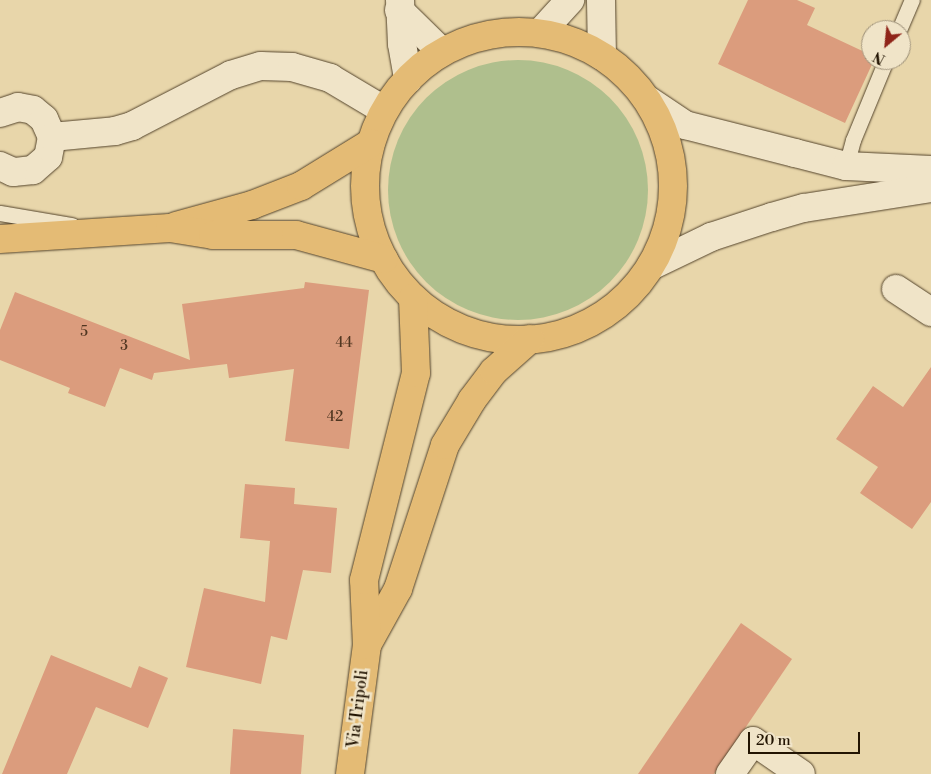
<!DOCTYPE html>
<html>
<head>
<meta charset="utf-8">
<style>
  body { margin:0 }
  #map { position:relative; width:931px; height:774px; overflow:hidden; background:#e8d6aa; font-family:"Libre Bodoni",serif }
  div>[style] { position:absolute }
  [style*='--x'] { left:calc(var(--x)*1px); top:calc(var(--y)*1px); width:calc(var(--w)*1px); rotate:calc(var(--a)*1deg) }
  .green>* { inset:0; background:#afbf8d }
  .round { border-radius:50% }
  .building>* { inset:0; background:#db9c7d }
  .roads { filter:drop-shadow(0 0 1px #54442c) drop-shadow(0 0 1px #54442c) }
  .service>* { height:15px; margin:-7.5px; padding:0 7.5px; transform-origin:7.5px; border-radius:7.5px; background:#f0e4c8 }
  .minor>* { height:28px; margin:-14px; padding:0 14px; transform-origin:14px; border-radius:14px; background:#f0e4c8 }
  .tertiary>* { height:28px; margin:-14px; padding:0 14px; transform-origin:14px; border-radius:14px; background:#f0e4c8 }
  .primary>* { height:28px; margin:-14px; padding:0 14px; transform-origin:14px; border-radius:14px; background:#e4bb75 }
  .primary>.ring { margin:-14px; padding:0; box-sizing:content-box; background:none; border:28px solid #e4bb75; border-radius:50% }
  span { translate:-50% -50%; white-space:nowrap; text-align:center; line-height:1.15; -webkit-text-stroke:5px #f0e4c8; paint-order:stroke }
  .number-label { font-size:14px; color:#503621 }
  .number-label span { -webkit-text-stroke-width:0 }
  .street-label { font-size:16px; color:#221402 }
  .north { position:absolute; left:861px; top:20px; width:50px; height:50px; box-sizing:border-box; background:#f0e4c8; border:1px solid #9e9179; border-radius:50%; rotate:208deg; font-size:14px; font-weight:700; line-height:20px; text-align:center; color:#221402 }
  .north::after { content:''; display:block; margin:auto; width:18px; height:22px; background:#8f2418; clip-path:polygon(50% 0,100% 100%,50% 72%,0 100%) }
  .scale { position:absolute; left:748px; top:732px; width:112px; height:22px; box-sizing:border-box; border:2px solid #221402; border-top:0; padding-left:6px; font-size:15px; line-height:18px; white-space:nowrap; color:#221402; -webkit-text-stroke:4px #f0e4c8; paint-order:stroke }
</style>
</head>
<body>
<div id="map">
  <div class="green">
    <i class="round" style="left:388px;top:60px;width:260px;height:260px"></i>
  </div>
  <div class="building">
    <i style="clip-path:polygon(748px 0,797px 0,815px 8px,807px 25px,871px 55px,871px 60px,874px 60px,845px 123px,718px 64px)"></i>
    <i style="clip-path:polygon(305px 282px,369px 290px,349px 449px,285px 441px,294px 369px,229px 378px,227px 364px,154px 373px,152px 380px,120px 368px,105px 407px,68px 393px,70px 388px,0 360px,0 330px,15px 292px,190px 360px,182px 304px,304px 288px)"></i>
    <i style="clip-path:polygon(931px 367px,931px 502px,912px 529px,860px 493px,878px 467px,836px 439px,873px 386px,903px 407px)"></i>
    <i style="clip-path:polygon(245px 484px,295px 488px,294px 504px,337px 508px,331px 573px,303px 570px,287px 640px,271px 636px,261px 684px,186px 667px,204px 588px,265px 602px,270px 541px,240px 538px)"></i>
    <i style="clip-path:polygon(741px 623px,792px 659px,714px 774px,638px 774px)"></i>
    <i style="clip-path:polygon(51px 655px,131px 688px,139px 666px,168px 678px,148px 728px,96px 707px,67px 774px,2px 774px)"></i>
    <i style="clip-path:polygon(233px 729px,304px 735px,301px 774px,230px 774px)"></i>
  </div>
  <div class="roads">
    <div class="service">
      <i style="--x:899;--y:30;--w:33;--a:-67"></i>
      <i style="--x:846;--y:166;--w:27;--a:-75"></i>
      <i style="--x:853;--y:140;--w:87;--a:-67.6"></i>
      <i style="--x:0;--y:213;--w:73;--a:9.5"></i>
    </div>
    <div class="minor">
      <i style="--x:400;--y:0;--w:44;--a:87.4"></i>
      <i style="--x:402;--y:44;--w:36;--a:80"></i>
      <i style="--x:601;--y:0;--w:56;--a:89"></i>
      <i style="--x:399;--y:10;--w:60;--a:44.3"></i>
      <i style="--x:540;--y:33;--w:45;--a:-47.7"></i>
      <i style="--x:0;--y:113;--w:19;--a:-18"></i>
      <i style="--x:18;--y:107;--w:15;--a:11"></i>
      <i style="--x:33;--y:110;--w:14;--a:39"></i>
      <i style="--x:44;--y:119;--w:20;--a:66"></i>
      <i style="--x:52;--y:137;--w:20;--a:101"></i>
      <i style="--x:48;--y:157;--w:20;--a:139"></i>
      <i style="--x:33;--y:170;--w:20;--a:174"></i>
      <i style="--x:13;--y:172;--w:14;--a:-155"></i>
      <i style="--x:52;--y:137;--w:63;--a:-5.4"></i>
      <i style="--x:115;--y:131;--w:18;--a:-16"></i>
      <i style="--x:132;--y:126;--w:111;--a:-27.3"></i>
      <i style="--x:231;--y:75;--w:31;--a:-17"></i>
      <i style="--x:261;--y:66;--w:31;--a:2"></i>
      <i style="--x:292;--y:67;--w:40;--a:16"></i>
      <i style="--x:330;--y:78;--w:63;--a:30.7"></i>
      <i style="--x:896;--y:289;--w:42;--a:33.3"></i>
      <i style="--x:730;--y:774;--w:40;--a:-55.1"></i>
      <i style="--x:753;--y:741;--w:58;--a:34.5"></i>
    </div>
    <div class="tertiary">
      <i style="--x:648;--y:100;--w:45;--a:34"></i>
      <i style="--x:685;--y:125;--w:114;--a:14.3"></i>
      <i style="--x:795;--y:153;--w:53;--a:14.3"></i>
      <i style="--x:846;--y:166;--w:85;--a:2.7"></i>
      <i style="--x:651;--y:266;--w:67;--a:-25.8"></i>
      <i style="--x:711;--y:237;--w:64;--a:-18.2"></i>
      <i style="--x:772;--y:217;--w:33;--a:-16"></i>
      <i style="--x:804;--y:208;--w:129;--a:-8.9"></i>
    </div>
    <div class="primary">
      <i class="ring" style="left:365px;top:32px;width:280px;height:280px"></i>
      <i style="--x:176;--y:226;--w:79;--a:-15.4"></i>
      <i style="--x:252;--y:205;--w:53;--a:-21.2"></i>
      <i style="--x:301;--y:186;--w:82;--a:-31.6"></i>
      <i style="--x:0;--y:239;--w:170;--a:-3.7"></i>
      <i style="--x:170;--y:228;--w:44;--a:9.2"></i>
      <i style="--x:213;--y:235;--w:83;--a:0"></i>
      <i style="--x:296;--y:235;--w:91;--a:15.3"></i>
      <i style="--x:367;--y:645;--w:64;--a:-61"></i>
      <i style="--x:398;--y:589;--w:151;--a:-71.9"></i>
      <i style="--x:445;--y:445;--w:52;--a:-59"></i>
      <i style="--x:472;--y:400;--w:36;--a:-53"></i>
      <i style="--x:494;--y:371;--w:48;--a:-41.6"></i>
      <i style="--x:350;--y:774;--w:130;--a:-82.5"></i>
      <i style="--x:367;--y:645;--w:65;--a:-92.6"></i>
      <i style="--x:364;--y:580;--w:213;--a:-75.9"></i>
      <i style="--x:416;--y:373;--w:75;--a:-92.3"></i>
    </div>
  </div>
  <div class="number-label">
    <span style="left:84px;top:332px">5</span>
    <span style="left:344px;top:343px">44</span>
    <span style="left:124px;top:346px">3</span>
    <span style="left:335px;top:417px">42</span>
  </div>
  <div class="street-label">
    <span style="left:358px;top:709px;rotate:-83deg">Via Tripoli</span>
  </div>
  <div class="north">N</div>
  <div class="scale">20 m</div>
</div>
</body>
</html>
